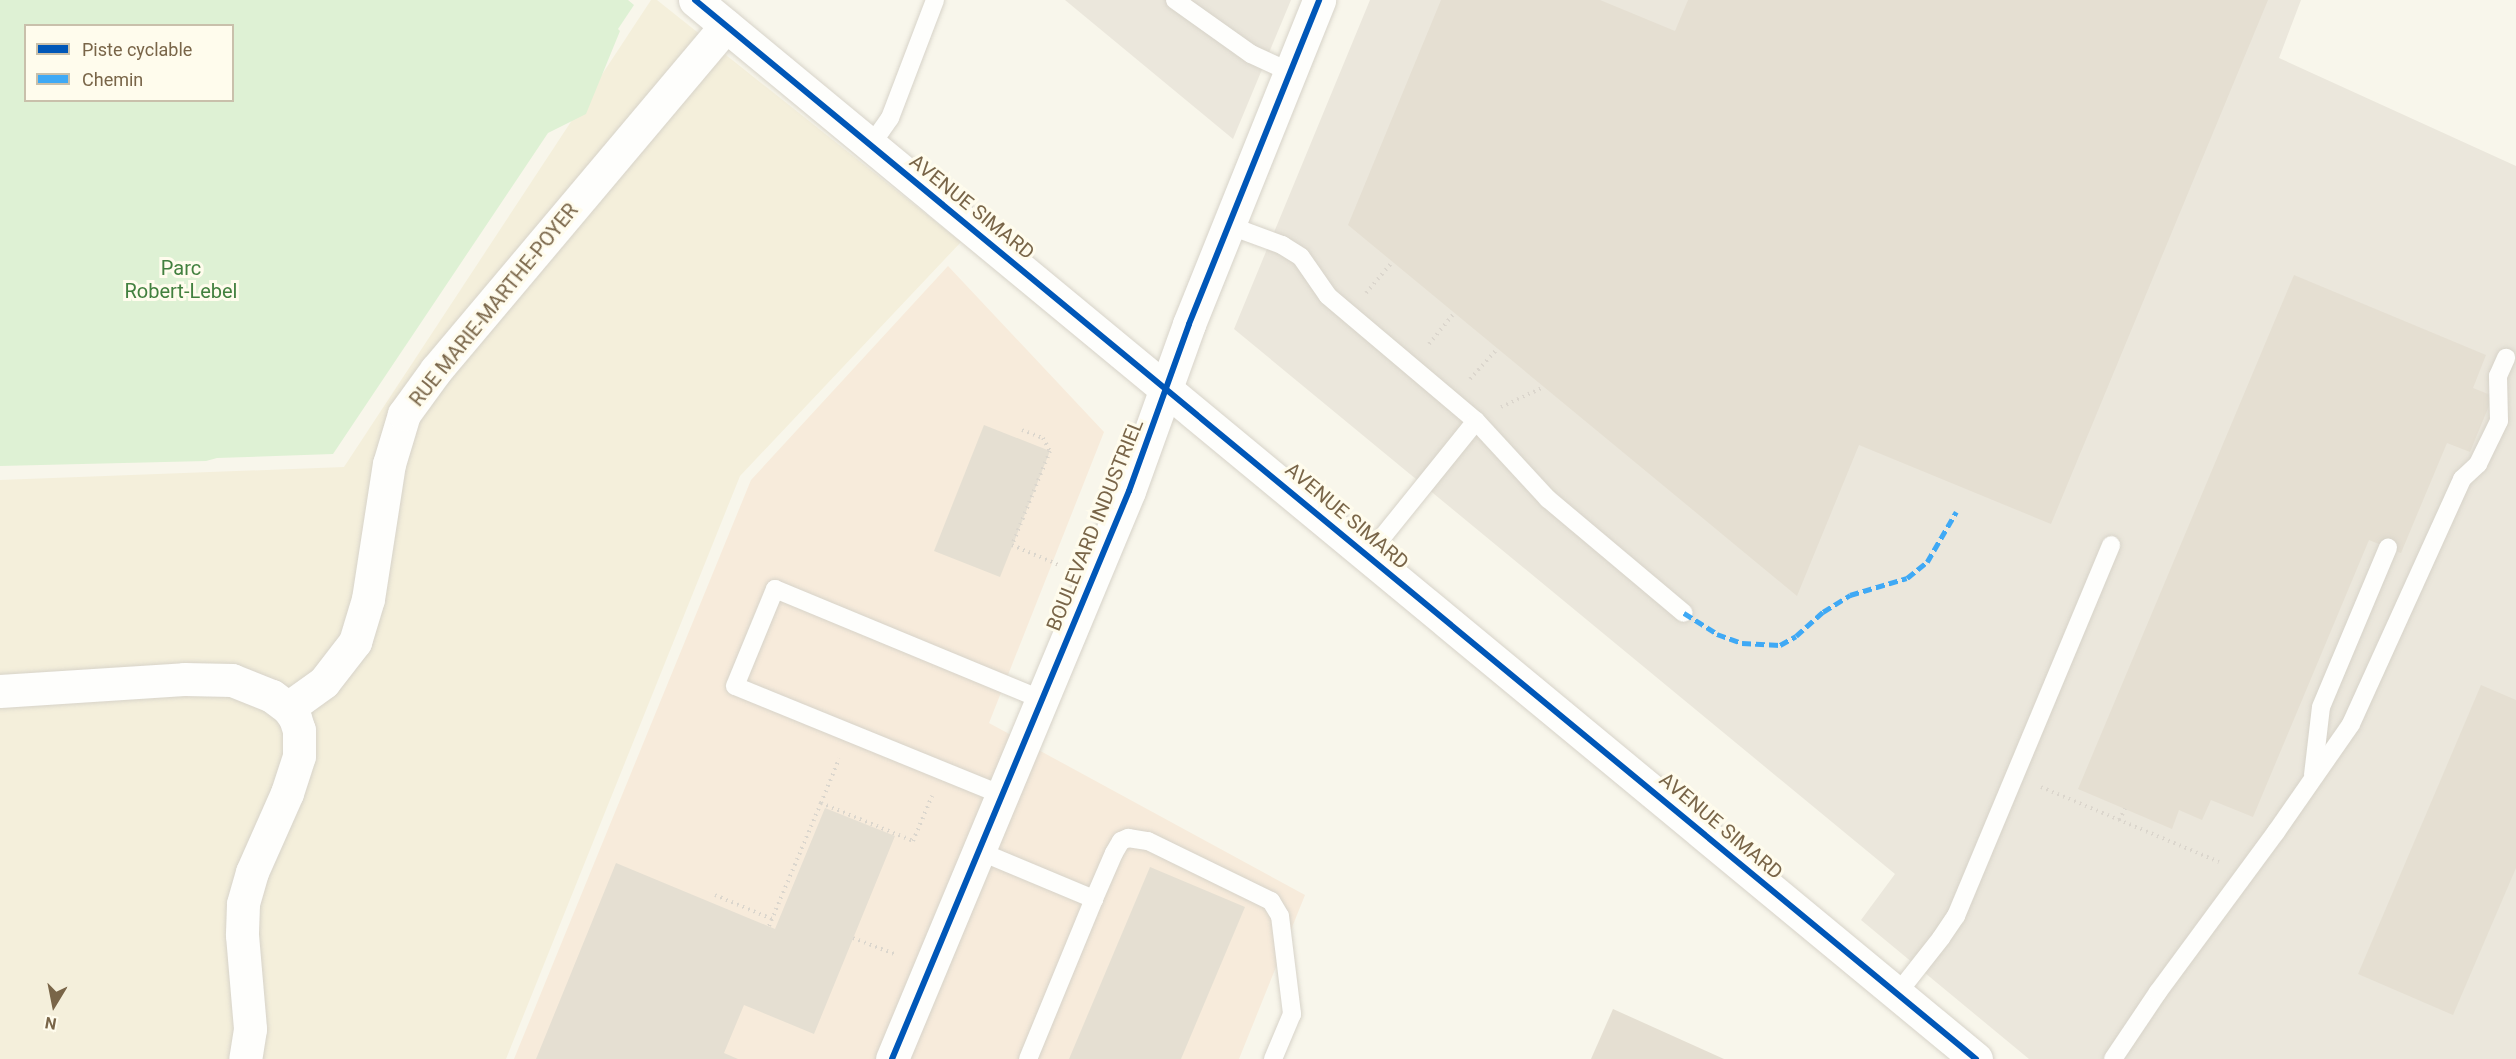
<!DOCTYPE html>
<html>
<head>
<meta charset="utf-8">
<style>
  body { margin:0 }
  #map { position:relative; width:2516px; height:1059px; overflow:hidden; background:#f8f6eb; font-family:Roboto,sans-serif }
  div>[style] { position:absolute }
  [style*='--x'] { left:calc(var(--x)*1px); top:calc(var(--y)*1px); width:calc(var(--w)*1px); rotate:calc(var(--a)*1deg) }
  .residential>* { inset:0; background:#f4efdb }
  .commercial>* { inset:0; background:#f7ebdb }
  .industrial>* { inset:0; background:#ebe7dc }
  .green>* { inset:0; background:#def1d4 }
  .building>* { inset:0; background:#e5dfd2 }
  .path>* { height:4px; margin-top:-2px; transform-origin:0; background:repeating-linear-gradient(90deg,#dbd6cd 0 1.5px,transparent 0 6px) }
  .roads { filter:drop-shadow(0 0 2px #d7d3c9) drop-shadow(0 0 2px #d7d3c9) }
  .service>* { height:18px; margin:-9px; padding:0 9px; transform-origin:9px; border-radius:9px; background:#fefefc }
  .minor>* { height:33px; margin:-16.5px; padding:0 16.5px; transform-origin:16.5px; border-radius:16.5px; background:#fefefc }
  .tertiary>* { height:33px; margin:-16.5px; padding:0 16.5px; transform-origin:16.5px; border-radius:16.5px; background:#fefefc }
  .quiet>* { height:4.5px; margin-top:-2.25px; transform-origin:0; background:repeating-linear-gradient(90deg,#3fa9f5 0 9px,transparent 0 13.5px) }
  .cycleway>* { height:6px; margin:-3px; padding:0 3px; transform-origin:3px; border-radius:3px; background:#0057b8 }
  span { translate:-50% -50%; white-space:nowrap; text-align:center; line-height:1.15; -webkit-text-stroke:6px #fffced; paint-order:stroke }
  .street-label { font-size:20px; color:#796548 }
  .park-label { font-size:20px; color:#42803f }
  .legend { position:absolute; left:24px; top:24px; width:210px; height:78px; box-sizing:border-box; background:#fffced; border:2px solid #c9c0ab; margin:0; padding:8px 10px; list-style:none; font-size:18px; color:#796548 }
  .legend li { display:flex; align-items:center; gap:12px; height:30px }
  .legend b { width:30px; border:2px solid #c9c0ab }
  .north { position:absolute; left:24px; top:975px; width:60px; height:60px; -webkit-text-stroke:4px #fffced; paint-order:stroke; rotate:190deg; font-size:16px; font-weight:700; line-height:24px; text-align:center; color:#796548 }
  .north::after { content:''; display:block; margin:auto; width:21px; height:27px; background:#796548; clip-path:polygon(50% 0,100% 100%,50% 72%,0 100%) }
</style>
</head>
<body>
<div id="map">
  <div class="residential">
    <i style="clip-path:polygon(651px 0,657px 0,961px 242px,740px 476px,506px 1059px,0 1059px,0 480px,344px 467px)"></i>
  </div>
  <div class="commercial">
    <i style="clip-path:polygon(948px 266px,1104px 432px,989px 723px,1305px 895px,1239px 1059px,514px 1059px,751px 480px)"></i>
  </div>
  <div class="industrial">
    <i style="clip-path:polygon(1065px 0,1291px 0,1233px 139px)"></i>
    <i style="clip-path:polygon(1370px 0,2301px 0,2279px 58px,2516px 166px,2516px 1059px,2029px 1059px,1861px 920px,1895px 874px,1234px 329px)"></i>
  </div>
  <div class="green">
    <i style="clip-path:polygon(evenodd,0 0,628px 0,634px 5px,618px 29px,620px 31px,586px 114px,548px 133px,333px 454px,217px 458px,206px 461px,0 466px,0 0,26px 26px,232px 26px,232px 100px,26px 100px,26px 26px)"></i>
  </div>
  <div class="building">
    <i style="clip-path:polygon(1441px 0,1600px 0,1675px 31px,1688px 0,2268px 0,2051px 524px,1859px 445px,1797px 596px,1348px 225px)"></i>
    <i style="clip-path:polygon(2294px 275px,2486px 355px,2473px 388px,2493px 396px,2470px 452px,2447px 443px,2401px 553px,2369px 540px,2253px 817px,2211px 800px,2202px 820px,2179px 810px,2172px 829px,2078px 789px)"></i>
    <i style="clip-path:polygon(984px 425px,1050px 451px,1000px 577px,934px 551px)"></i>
    <i style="clip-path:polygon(2481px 685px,2516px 700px,2516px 868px,2453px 1015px,2358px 974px)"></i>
    <i style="clip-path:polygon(825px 808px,895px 836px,814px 1034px,744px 1005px,724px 1053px,738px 1059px,536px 1059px,616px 863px,775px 929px)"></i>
    <i style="clip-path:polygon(1150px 867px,1245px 907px,1181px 1059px,1069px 1059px)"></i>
    <i style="clip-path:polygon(1613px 1009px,1724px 1059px,1591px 1059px)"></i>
  </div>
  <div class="path">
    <i style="--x:1366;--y:293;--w:42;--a:-49.8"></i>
    <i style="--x:1429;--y:344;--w:41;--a:-50.9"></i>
    <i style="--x:1470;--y:379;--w:42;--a:-47.9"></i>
    <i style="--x:1501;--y:407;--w:47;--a:-24.9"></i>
    <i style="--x:1022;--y:430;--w:22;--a:21"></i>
    <i style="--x:1043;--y:438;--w:15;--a:62"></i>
    <i style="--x:1050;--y:451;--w:101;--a:112"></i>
    <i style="--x:1012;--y:545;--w:51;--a:23.1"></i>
    <i style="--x:2041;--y:787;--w:193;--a:22.8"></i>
    <i style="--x:821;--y:803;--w:48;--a:-67.8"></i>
    <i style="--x:2119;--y:820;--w:13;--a:-61"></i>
    <i style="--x:715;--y:895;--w:62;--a:22.8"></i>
    <i style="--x:769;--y:926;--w:134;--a:-67.1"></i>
    <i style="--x:821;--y:803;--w:100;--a:22.4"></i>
    <i style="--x:913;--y:841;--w:49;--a:-67.1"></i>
    <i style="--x:853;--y:938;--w:47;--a:21.1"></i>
  </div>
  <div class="roads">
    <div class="service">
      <i style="--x:1175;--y:0;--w:93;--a:35.4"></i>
      <i style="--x:1251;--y:54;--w:43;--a:24.8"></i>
      <i style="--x:871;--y:145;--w:33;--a:-55"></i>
      <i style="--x:890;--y:118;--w:126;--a:-69.1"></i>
      <i style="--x:1228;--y:225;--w:58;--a:20.3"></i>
      <i style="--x:1282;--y:245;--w:22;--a:32"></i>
      <i style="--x:1301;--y:257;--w:47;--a:55.3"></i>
      <i style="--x:1328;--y:296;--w:194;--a:40.2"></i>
      <i style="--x:1476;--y:421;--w:172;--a:128.9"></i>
      <i style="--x:1476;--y:421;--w:106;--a:47.3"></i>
      <i style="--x:1548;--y:499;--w:177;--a:40"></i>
      <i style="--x:2313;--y:775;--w:68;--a:-83.3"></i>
      <i style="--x:2321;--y:707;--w:173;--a:-67.2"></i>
      <i style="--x:1002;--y:795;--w:288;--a:-157.8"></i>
      <i style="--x:735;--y:686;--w:105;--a:-67.6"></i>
      <i style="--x:775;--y:589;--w:288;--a:22.5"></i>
      <i style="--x:979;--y:851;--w:125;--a:22.7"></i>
      <i style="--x:1094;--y:899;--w:173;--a:112.4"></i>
      <i style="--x:1094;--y:899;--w:50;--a:-66.5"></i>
      <i style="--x:1114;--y:853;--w:14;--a:-60"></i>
      <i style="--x:1121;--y:841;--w:8;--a:-23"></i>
      <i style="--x:1128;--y:838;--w:20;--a:9"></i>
      <i style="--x:1148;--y:841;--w:137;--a:26"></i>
      <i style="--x:1271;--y:901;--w:17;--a:59"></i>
      <i style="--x:1280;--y:916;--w:99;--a:83"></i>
      <i style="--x:1292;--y:1014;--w:49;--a:112.9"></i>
      <i style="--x:1897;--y:994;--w:71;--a:-51.8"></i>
      <i style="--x:1941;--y:938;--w:27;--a:-56"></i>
      <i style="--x:1956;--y:916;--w:402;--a:-67.3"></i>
      <i style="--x:2113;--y:1059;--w:81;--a:-56.1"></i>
      <i style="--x:2158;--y:992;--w:199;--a:-53.6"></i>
      <i style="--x:2276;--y:832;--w:131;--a:-55.2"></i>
      <i style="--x:2351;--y:724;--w:269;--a:-65.6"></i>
      <i style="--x:2462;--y:479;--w:22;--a:-43"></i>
      <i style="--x:2478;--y:464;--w:48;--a:-64"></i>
      <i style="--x:2499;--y:421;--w:45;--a:-91.3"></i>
      <i style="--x:2498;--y:376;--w:20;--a:-66"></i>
    </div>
    <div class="minor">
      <i style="--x:695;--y:0;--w:1662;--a:39.58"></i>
      <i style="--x:0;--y:691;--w:184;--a:-3.7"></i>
      <i style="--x:184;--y:679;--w:48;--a:1.2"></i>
      <i style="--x:232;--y:680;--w:43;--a:21.8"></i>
      <i style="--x:272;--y:696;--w:20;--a:37"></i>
      <i style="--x:288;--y:708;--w:12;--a:55"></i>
      <i style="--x:295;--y:718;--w:13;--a:72"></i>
      <i style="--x:299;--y:730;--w:26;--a:90"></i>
      <i style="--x:299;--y:756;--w:39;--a:108"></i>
      <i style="--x:287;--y:793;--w:86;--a:113.9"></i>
      <i style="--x:252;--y:872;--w:33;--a:106"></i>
      <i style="--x:243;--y:904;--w:31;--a:92"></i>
      <i style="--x:242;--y:935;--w:94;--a:85.1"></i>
      <i style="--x:250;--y:1029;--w:30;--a:99"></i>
      <i style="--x:288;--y:708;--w:44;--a:-35.8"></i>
      <i style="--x:324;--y:682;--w:51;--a:-52.2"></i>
      <i style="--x:355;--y:642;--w:45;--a:-73.2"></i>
      <i style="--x:368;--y:599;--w:137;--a:-81.2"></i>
      <i style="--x:389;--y:464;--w:52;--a:-73.3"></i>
      <i style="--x:404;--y:414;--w:54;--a:-54"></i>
      <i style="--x:436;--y:370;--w:450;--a:-49.9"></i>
    </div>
    <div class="tertiary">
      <i style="--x:892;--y:1059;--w:615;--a:-67.35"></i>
      <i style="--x:1129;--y:491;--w:177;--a:-70.2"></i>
      <i style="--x:1189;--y:324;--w:349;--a:-68.1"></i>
    </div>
  </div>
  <div class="quiet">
    <i style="--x:1684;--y:613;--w:39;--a:32"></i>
    <i style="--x:1717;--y:634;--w:27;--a:20"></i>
    <i style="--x:1742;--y:643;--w:38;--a:3"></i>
    <i style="--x:1780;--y:645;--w:18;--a:-29"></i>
    <i style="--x:1796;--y:636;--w:36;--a:-42"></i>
    <i style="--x:1823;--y:612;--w:32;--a:-32"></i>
    <i style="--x:1850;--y:595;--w:59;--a:-16.6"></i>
    <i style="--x:1907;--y:578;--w:26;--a:-39"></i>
    <i style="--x:1927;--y:562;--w:58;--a:-59.9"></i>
  </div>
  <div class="cycleway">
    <i style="--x:695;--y:0;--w:1662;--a:39.58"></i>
    <i style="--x:892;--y:1059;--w:615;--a:-67.35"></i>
    <i style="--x:1129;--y:491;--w:177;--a:-70.2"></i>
    <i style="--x:1189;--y:324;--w:349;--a:-68.1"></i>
  </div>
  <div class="street-label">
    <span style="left:972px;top:207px;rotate:39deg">AVENUE SIMARD</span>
    <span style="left:494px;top:305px;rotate:-51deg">RUE MARIE-MARTHE-POYER</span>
    <span style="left:1347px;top:516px;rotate:40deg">AVENUE SIMARD</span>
    <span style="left:1095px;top:525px;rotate:-68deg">BOULEVARD INDUSTRIEL</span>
    <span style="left:1721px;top:826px;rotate:40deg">AVENUE SIMARD</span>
  </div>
  <div class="park-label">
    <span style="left:181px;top:280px">Parc<br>Robert-Lebel</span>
  </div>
  <ul class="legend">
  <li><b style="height:8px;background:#0057b8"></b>Piste cyclable</li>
  <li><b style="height:8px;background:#3fa9f5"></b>Chemin</li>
  </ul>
  <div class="north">N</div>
</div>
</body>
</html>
